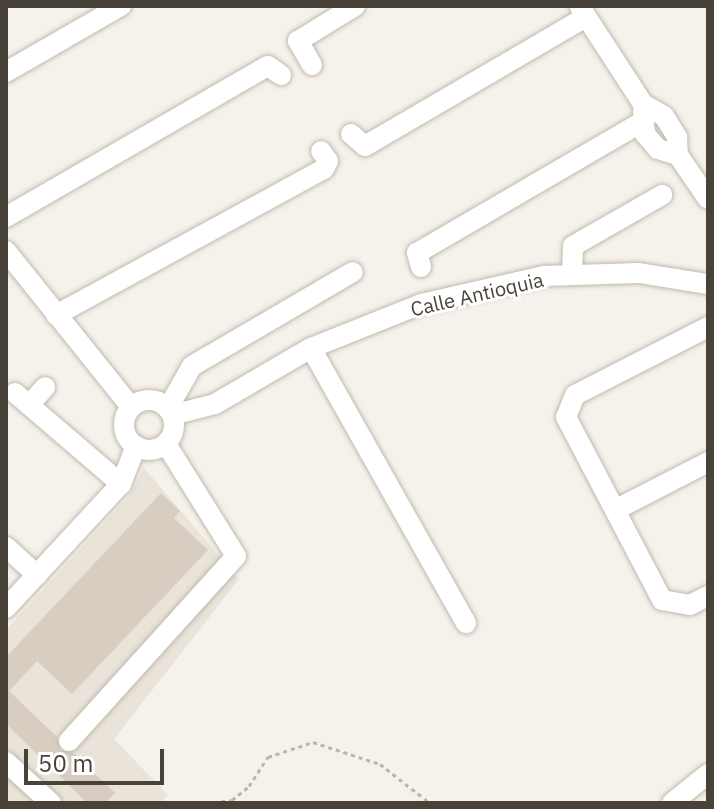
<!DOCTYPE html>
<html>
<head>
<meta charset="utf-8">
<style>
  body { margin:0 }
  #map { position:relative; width:714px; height:809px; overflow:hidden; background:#f5f2eb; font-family:"IBM Plex Sans",sans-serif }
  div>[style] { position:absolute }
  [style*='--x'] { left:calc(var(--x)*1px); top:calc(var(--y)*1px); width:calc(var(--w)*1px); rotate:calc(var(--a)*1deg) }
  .residential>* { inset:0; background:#e9e3d9 }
  .building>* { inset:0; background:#d7cdc0 }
  .path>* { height:3px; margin-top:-1.5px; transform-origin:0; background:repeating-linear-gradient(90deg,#c3b59e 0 4px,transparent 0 8px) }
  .roads { filter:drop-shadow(0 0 2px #c1b9ad) drop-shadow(0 0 2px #c1b9ad) }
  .minor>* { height:20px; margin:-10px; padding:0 10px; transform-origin:10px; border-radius:10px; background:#fff }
  .minor>.ring { margin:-10px; padding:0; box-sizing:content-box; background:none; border:20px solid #fff; border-radius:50% }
  span { translate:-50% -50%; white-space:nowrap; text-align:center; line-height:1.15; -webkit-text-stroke:6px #fff; paint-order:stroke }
  .street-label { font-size:20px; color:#494238 }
  .frame { position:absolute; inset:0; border:8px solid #494238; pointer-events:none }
  .scale { position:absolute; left:24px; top:749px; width:140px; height:36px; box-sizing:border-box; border:4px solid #494238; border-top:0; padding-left:10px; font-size:24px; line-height:28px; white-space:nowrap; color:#494238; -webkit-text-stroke:6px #fff; paint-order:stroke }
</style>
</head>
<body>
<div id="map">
  <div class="residential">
    <i style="clip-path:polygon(144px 468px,239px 579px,114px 739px,168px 795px,160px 803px,6px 803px,6px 630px,129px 496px)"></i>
  </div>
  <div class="building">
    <i style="clip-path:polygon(161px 493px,180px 511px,174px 518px,208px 550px,72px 694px,37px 661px,9px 691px,57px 737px,60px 750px,74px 753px,115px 793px,105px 803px,87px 803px,6px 724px,6px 657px)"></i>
  </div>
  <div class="path">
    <i style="--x:205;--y:803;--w:27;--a:-6"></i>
    <i style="--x:232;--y:800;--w:22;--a:-39"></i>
    <i style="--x:249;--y:786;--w:35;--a:-57"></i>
    <i style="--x:268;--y:757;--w:47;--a:-18.4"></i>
    <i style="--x:313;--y:742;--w:71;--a:18.2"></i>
    <i style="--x:380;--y:764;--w:63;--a:38"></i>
  </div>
  <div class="roads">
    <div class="minor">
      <i style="--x:580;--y:7;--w:116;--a:57"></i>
      <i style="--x:643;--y:104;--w:24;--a:30"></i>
      <i style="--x:664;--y:116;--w:25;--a:58"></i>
      <i style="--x:677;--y:137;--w:18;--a:87"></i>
      <i style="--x:678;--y:155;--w:53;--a:55.7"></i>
      <i style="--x:312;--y:65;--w:28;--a:-120"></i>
      <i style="--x:298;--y:41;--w:67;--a:-31.6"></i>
      <i style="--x:6;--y:72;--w:133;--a:-29.9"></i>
      <i style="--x:643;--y:111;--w:23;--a:85"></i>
      <i style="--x:645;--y:134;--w:20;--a:49"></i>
      <i style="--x:658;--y:149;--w:21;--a:17"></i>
      <i style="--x:351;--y:134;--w:18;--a:41"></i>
      <i style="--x:365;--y:146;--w:256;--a:-30.3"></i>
      <i style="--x:6;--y:217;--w:302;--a:-30"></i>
      <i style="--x:268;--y:66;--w:16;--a:35"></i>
      <i style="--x:6;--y:251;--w:200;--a:51.3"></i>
      <i style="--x:421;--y:267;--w:15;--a:-106"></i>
      <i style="--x:417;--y:253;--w:263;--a:-30.2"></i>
      <i style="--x:572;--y:275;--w:29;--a:-88"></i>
      <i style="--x:573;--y:246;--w:103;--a:-29.8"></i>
      <i style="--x:56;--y:315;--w:305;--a:-28.6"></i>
      <i style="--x:324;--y:169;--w:9;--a:-63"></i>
      <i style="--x:328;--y:161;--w:12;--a:-125"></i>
      <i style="--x:708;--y:327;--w:149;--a:152.9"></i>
      <i style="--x:575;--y:395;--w:24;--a:112"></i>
      <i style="--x:566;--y:417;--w:207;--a:62.3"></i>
      <i style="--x:662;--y:600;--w:28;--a:10"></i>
      <i style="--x:690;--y:605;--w:20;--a:-27"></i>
      <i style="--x:311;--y:348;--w:316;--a:60.6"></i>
      <i style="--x:15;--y:393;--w:140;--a:40.6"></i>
      <i class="ring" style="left:124px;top:400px;width:30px;height:30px"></i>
      <i style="--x:29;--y:405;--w:24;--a:-48"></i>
      <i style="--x:168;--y:408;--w:48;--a:-60.3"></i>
      <i style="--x:192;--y:366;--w:186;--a:-30.3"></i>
      <i style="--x:172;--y:415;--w:44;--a:-14.3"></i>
      <i style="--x:215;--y:404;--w:111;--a:-30.3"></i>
      <i style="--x:311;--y:348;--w:118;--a:-21.8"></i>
      <i style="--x:421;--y:304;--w:126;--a:-12.8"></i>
      <i style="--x:544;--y:276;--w:95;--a:-1.8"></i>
      <i style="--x:639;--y:273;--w:70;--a:9.1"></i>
      <i style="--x:615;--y:510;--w:105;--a:-27.3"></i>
      <i style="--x:6;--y:547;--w:42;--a:42.1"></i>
      <i style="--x:6;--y:608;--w:169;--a:-47.2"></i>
      <i style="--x:121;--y:484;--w:41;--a:-68.5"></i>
      <i style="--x:69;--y:741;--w:249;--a:-47.9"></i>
      <i style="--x:236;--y:556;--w:132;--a:-122"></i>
      <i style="--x:6;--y:762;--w:61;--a:42.3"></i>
      <i style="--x:672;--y:803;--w:46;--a:-38.9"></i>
    </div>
  </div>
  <div class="street-label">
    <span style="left:477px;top:294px;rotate:-13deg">Calle Antioquia</span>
  </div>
  <div class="frame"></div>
  <div class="scale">50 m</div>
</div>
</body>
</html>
